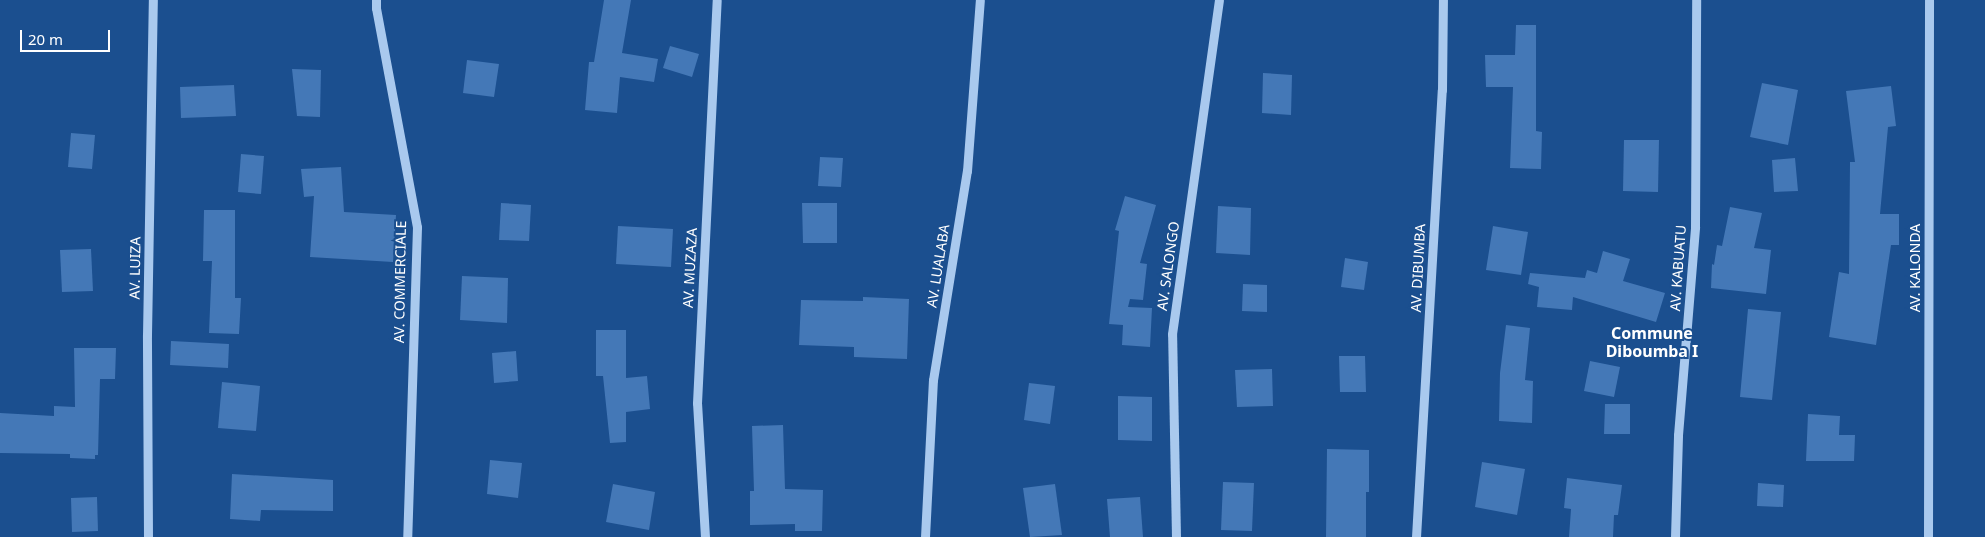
<!DOCTYPE html>
<html>
<head>
<meta charset="utf-8">
<style>
  body { margin:0 }
  #map { position:relative; width:1985px; height:537px; overflow:hidden; background:#1b4f8f; font-family:"Noto Sans",sans-serif }
  div>[style] { position:absolute }
  [style*='--x'] { left:calc(var(--x)*1px); top:calc(var(--y)*1px); width:calc(var(--w)*1px); rotate:calc(var(--a)*1deg) }
  .building>* { inset:0; background:#4478b7 }
  .minor>* { height:9px; margin:-4.5px; padding:0 4.5px; transform-origin:4.5px; border-radius:4.5px; background:#a9c9ee }
  span { translate:-50% -50%; white-space:nowrap; text-align:center; line-height:1.15; -webkit-text-stroke:4px #1b4f8f; paint-order:stroke }
  .street-label { font-size:14px; color:#fff }
  .quarter-label { font-size:16px; color:#fff; font-weight:700 }
  .scale { position:absolute; left:20px; top:30px; width:90px; height:22px; box-sizing:border-box; border:2px solid #fff; border-top:0; padding-left:6px; font-size:15px; line-height:18px; white-space:nowrap; color:#fff; -webkit-text-stroke:4px #1b4f8f; paint-order:stroke }
</style>
</head>
<body>
<div id="map">
  <div class="building">
    <i style="clip-path:polygon(604px 0,631px 0,622px 53px,658px 59px,654px 82px,620px 77px,617px 113px,585px 110px,589px 62px,594px 62px)"></i>
    <i style="clip-path:polygon(1516px 25px,1536px 25px,1536px 131px,1542px 132px,1541px 169px,1510px 168px,1513px 87px,1486px 87px,1485px 55px,1515px 55px)"></i>
    <i style="clip-path:polygon(670px 46px,699px 54px,692px 77px,663px 68px)"></i>
    <i style="clip-path:polygon(467px 60px,499px 64px,494px 97px,463px 93px)"></i>
    <i style="clip-path:polygon(292px 69px,321px 70px,320px 117px,297px 116px)"></i>
    <i style="clip-path:polygon(1263px 73px,1292px 75px,1291px 115px,1262px 113px)"></i>
    <i style="clip-path:polygon(1762px 83px,1798px 90px,1788px 145px,1750px 137px)"></i>
    <i style="clip-path:polygon(234px 85px,236px 116px,181px 118px,180px 87px)"></i>
    <i style="clip-path:polygon(1891px 86px,1896px 126px,1888px 127px,1880px 214px,1899px 214px,1899px 245px,1891px 245px,1876px 345px,1829px 337px,1839px 272px,1849px 274px,1850px 162px,1855px 162px,1846px 91px)"></i>
    <i style="clip-path:polygon(71px 133px,95px 135px,92px 169px,68px 167px)"></i>
    <i style="clip-path:polygon(1624px 140px,1659px 140px,1658px 192px,1623px 191px)"></i>
    <i style="clip-path:polygon(241px 154px,264px 156px,261px 194px,238px 192px)"></i>
    <i style="clip-path:polygon(820px 157px,843px 158px,841px 187px,818px 186px)"></i>
    <i style="clip-path:polygon(1795px 158px,1798px 191px,1774px 192px,1772px 160px)"></i>
    <i style="clip-path:polygon(341px 167px,344px 212px,396px 215px,393px 262px,310px 257px,314px 196px,304px 197px,301px 169px)"></i>
    <i style="clip-path:polygon(1125px 196px,1156px 205px,1140px 263px,1147px 264px,1143px 300px,1130px 299px,1128px 307px,1152px 308px,1150px 347px,1122px 345px,1123px 325px,1109px 324px,1119px 231px,1115px 230px)"></i>
    <i style="clip-path:polygon(501px 203px,531px 205px,529px 241px,499px 240px)"></i>
    <i style="clip-path:polygon(802px 203px,837px 203px,837px 243px,803px 243px)"></i>
    <i style="clip-path:polygon(1218px 206px,1251px 208px,1250px 255px,1216px 253px)"></i>
    <i style="clip-path:polygon(1730px 207px,1762px 213px,1754px 248px,1771px 250px,1766px 294px,1711px 288px,1712px 264px,1714px 265px,1717px 245px,1722px 246px)"></i>
    <i style="clip-path:polygon(204px 210px,235px 210px,235px 298px,241px 298px,239px 334px,209px 333px,212px 261px,203px 261px)"></i>
    <i style="clip-path:polygon(618px 226px,673px 229px,671px 267px,616px 264px)"></i>
    <i style="clip-path:polygon(1493px 226px,1528px 232px,1521px 275px,1486px 270px)"></i>
    <i style="clip-path:polygon(91px 249px,93px 291px,62px 292px,60px 250px)"></i>
    <i style="clip-path:polygon(1603px 251px,1630px 259px,1623px 281px,1665px 293px,1656px 322px,1573px 297px,1572px 310px,1537px 307px,1539px 287px,1528px 284px,1530px 273px,1585px 278px,1587px 270px,1597px 273px)"></i>
    <i style="clip-path:polygon(1345px 258px,1368px 262px,1364px 290px,1341px 287px)"></i>
    <i style="clip-path:polygon(462px 276px,508px 278px,507px 323px,460px 320px)"></i>
    <i style="clip-path:polygon(1243px 284px,1267px 285px,1267px 312px,1242px 311px)"></i>
    <i style="clip-path:polygon(863px 297px,909px 299px,907px 359px,854px 357px,854px 347px,799px 345px,801px 300px,863px 301px)"></i>
    <i style="clip-path:polygon(1748px 309px,1781px 312px,1772px 400px,1740px 397px)"></i>
    <i style="clip-path:polygon(1506px 325px,1530px 328px,1525px 380px,1533px 381px,1532px 423px,1499px 421px,1500px 373px)"></i>
    <i style="clip-path:polygon(596px 330px,626px 330px,626px 378px,647px 376px,650px 409px,626px 412px,626px 442px,610px 443px,603px 376px,596px 376px)"></i>
    <i style="clip-path:polygon(171px 341px,229px 344px,228px 368px,170px 365px)"></i>
    <i style="clip-path:polygon(74px 348px,116px 348px,115px 379px,100px 379px,98px 455px,95px 455px,95px 459px,70px 458px,70px 454px,0 453px,0 413px,54px 416px,54px 406px,75px 407px)"></i>
    <i style="clip-path:polygon(516px 351px,518px 381px,494px 383px,492px 353px)"></i>
    <i style="clip-path:polygon(1339px 356px,1365px 356px,1366px 392px,1340px 392px)"></i>
    <i style="clip-path:polygon(1590px 361px,1620px 367px,1614px 397px,1584px 391px)"></i>
    <i style="clip-path:polygon(1272px 369px,1273px 406px,1237px 407px,1235px 370px)"></i>
    <i style="clip-path:polygon(222px 382px,260px 386px,256px 431px,218px 428px)"></i>
    <i style="clip-path:polygon(1029px 383px,1055px 386px,1050px 424px,1024px 420px)"></i>
    <i style="clip-path:polygon(1118px 396px,1152px 397px,1152px 441px,1118px 440px)"></i>
    <i style="clip-path:polygon(1605px 404px,1630px 404px,1630px 434px,1604px 434px)"></i>
    <i style="clip-path:polygon(1808px 414px,1840px 416px,1839px 435px,1855px 435px,1854px 461px,1806px 461px)"></i>
    <i style="clip-path:polygon(783px 425px,785px 489px,823px 490px,822px 531px,795px 531px,795px 524px,750px 525px,750px 491px,754px 491px,752px 426px)"></i>
    <i style="clip-path:polygon(1327px 449px,1369px 450px,1369px 492px,1366px 492px,1366px 537px,1326px 537px)"></i>
    <i style="clip-path:polygon(490px 460px,522px 463px,518px 498px,487px 494px)"></i>
    <i style="clip-path:polygon(1482px 462px,1525px 469px,1517px 515px,1475px 507px)"></i>
    <i style="clip-path:polygon(232px 474px,333px 480px,333px 511px,261px 510px,260px 521px,230px 519px)"></i>
    <i style="clip-path:polygon(1567px 478px,1622px 485px,1618px 515px,1614px 515px,1613px 537px,1569px 537px,1571px 509px,1564px 508px)"></i>
    <i style="clip-path:polygon(1223px 482px,1254px 483px,1252px 531px,1221px 530px)"></i>
    <i style="clip-path:polygon(1758px 483px,1784px 485px,1783px 507px,1757px 506px)"></i>
    <i style="clip-path:polygon(613px 484px,655px 492px,649px 530px,606px 522px)"></i>
    <i style="clip-path:polygon(1055px 484px,1062px 535px,1030px 537px,1023px 488px)"></i>
    <i style="clip-path:polygon(97px 497px,98px 531px,72px 532px,71px 498px)"></i>
    <i style="clip-path:polygon(1140px 497px,1143px 537px,1110px 537px,1107px 499px)"></i>
  </div>
  <div class="minor">
    <i style="--x:376;--y:0;--w:8;--a:90"></i>
    <i style="--x:376;--y:8;--w:223;--a:79.4"></i>
    <i style="--x:417;--y:227;--w:310;--a:91.8"></i>
    <i style="--x:148;--y:537;--w:202;--a:-90.3"></i>
    <i style="--x:147;--y:335;--w:335;--a:-89"></i>
    <i style="--x:705;--y:537;--w:134;--a:-93.4"></i>
    <i style="--x:697;--y:403;--w:403;--a:-87.2"></i>
    <i style="--x:925;--y:537;--w:157;--a:-87.1"></i>
    <i style="--x:933;--y:380;--w:212;--a:-80.8"></i>
    <i style="--x:967;--y:171;--w:171;--a:-85.7"></i>
    <i style="--x:1176;--y:537;--w:203;--a:-91.1"></i>
    <i style="--x:1172;--y:334;--w:337;--a:-82"></i>
    <i style="--x:1416;--y:537;--w:448;--a:-86.7"></i>
    <i style="--x:1442;--y:90;--w:90;--a:-89.4"></i>
    <i style="--x:1675;--y:537;--w:102;--a:-88.3"></i>
    <i style="--x:1678;--y:435;--w:209;--a:-85.3"></i>
    <i style="--x:1695;--y:227;--w:227;--a:-89.7"></i>
    <i style="--x:1928;--y:537;--w:537;--a:-89.89"></i>
  </div>
  <div class="street-label">
    <span style="left:938px;top:266px;rotate:-81deg">AV. LUALABA</span>
    <span style="left:1168px;top:266px;rotate:-82deg">AV. SALONGO</span>
    <span style="left:135px;top:268px;rotate:-89deg">AV. LUIZA</span>
    <span style="left:690px;top:268px;rotate:-87deg">AV. MUZAZA</span>
    <span style="left:1418px;top:268px;rotate:-87deg">AV. DIBUMBA</span>
    <span style="left:1678px;top:268px;rotate:-86deg">AV. KABUATU</span>
    <span style="left:1915px;top:268px;rotate:-90deg">AV. KALONDA</span>
    <span style="left:400px;top:282px;rotate:-89deg">AV. COMMERCIALE</span>
  </div>
  <div class="quarter-label">
    <span style="left:1652px;top:342px">Commune<br>Diboumba I</span>
  </div>
  <div class="scale">20 m</div>
</div>
</body>
</html>
